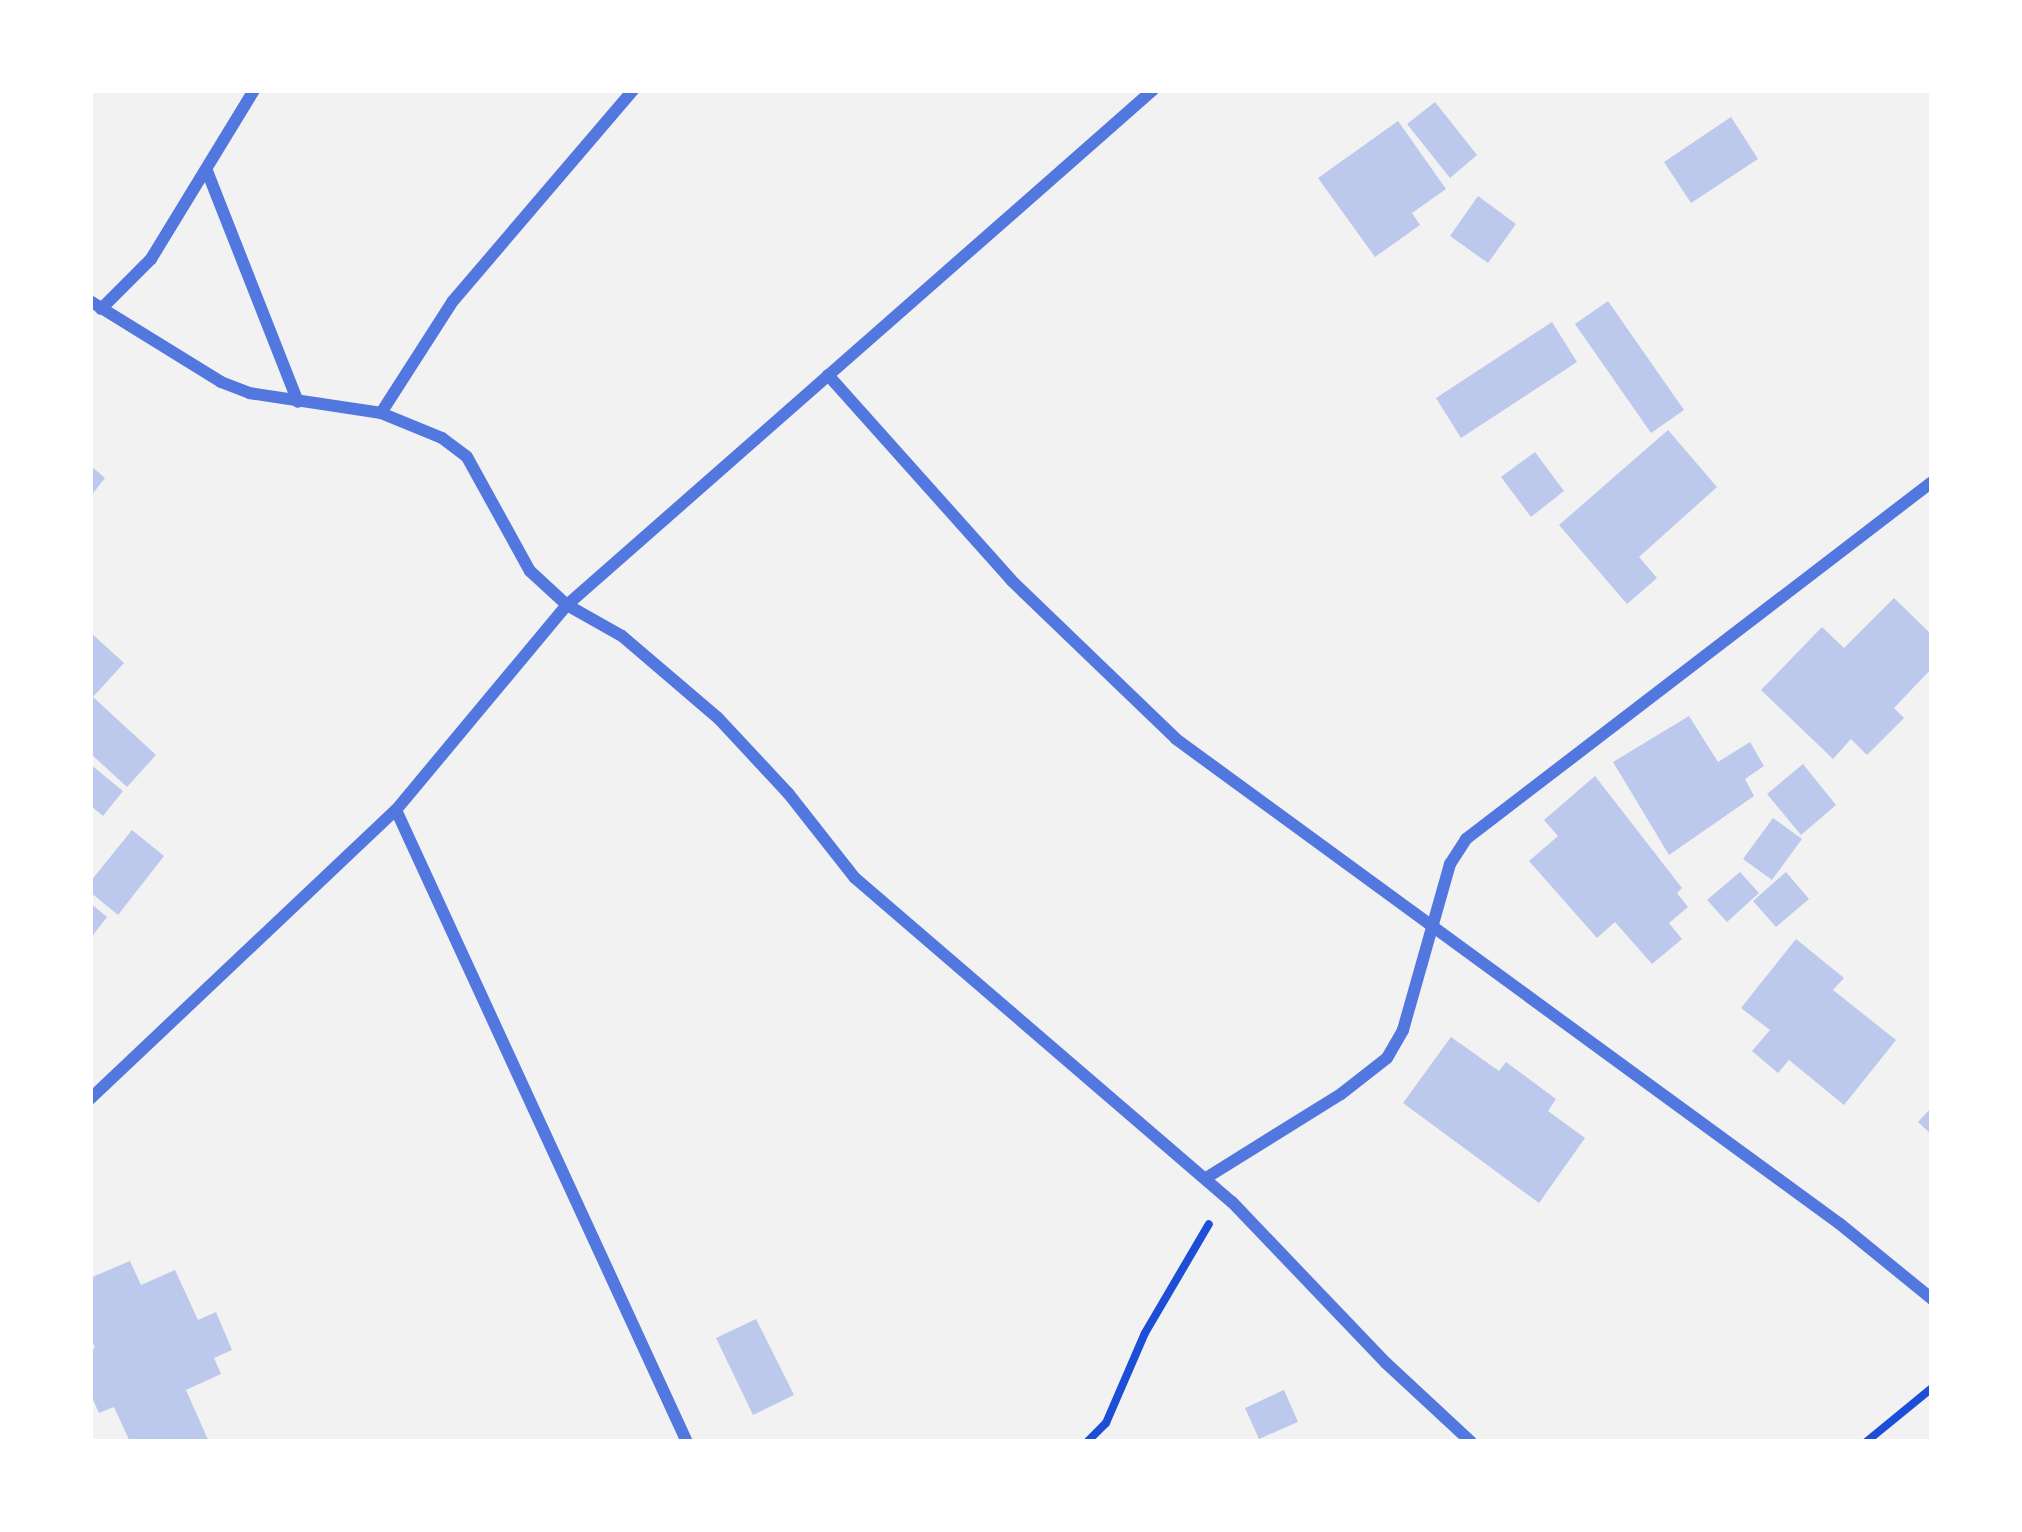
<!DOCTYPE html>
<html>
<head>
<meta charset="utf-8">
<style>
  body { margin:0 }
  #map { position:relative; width:2022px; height:1532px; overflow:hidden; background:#f2f2f2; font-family:Helvetica,sans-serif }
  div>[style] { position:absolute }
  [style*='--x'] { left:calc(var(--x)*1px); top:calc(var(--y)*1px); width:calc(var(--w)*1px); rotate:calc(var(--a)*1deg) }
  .building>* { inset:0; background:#bdc9ec }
  .path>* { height:8px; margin:-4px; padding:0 4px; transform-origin:4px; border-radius:4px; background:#1d4ed8 }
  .minor>* { height:12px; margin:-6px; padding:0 6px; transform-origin:6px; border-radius:6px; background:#5277de }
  span { translate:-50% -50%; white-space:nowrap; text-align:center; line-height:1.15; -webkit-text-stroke:9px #fff; paint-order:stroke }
  .frame { position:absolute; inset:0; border:93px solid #fff; pointer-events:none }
</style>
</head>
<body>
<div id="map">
  <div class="building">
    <i style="clip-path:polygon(1435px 102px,1477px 155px,1450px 178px,1407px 124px)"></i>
    <i style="clip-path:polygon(1731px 117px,1758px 159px,1691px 203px,1664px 162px)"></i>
    <i style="clip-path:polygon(1398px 121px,1446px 189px,1412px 213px,1420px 225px,1375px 257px,1318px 178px)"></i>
    <i style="clip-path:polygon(1478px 196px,1516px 224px,1488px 263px,1450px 236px)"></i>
    <i style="clip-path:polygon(1608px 301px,1684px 410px,1651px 433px,1575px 324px)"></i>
    <i style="clip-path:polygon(1552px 322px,1577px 362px,1461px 438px,1436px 398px)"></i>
    <i style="clip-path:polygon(1668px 430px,1717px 487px,1639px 557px,1657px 578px,1627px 604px,1559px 525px)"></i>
    <i style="clip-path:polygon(1535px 452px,1564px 491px,1531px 517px,1501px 477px)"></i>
    <i style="clip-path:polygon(90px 465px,105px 478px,90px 497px)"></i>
    <i style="clip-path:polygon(1894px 598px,1932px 635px,1932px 668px,1894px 708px,1904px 718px,1867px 755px,1851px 739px,1833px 759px,1761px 690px,1822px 627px,1844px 648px)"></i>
    <i style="clip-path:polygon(90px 632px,124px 663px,93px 697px,156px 755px,127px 787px,90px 753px)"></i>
    <i style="clip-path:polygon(1689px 716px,1718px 762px,1750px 742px,1764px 766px,1745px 779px,1754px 796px,1669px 855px,1613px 762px)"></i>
    <i style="clip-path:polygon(90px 764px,123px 791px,103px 816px,90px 805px)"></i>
    <i style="clip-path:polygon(1803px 764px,1836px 805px,1801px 835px,1767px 794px)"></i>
    <i style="clip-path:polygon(1595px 776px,1682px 888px,1677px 893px,1688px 907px,1669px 923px,1682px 939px,1652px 964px,1615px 922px,1597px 938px,1529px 861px,1558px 836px,1544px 820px)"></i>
    <i style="clip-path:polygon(1773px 818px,1802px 839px,1772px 880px,1743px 859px)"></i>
    <i style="clip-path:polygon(132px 830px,164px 856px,118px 915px,90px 892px,90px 882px)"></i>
    <i style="clip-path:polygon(1740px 872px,1759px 893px,1727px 922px,1707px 900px)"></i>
    <i style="clip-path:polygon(1786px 872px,1809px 899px,1776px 927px,1753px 901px)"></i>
    <i style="clip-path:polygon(90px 903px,107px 917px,90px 939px)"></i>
    <i style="clip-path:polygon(1796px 939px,1844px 978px,1833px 990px,1896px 1040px,1844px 1105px,1789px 1060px,1778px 1073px,1752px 1051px,1770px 1030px,1741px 1008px)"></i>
    <i style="clip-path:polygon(1451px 1037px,1499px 1071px,1506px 1062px,1556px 1099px,1548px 1111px,1585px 1138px,1539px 1203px,1403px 1103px)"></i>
    <i style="clip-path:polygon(1932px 1107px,1932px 1135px,1918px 1122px)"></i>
    <i style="clip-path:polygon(130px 1261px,141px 1285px,175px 1270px,198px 1320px,216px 1312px,232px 1350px,214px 1358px,221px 1374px,186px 1390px,209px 1442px,130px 1442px,114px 1407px,99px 1413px,90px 1393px,90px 1350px,95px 1348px,90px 1336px,90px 1278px)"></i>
    <i style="clip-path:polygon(756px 1319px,794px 1395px,753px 1415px,716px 1338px)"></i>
    <i style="clip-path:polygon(1284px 1390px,1298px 1422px,1259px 1439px,1245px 1408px)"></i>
  </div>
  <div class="path">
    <i style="--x:1087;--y:1442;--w:27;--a:-45"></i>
    <i style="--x:1106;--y:1423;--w:98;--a:-66.6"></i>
    <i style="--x:1145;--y:1333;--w:126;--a:-59.6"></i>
    <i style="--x:1866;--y:1442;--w:85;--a:-39.3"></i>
  </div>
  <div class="minor">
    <i style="--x:207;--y:171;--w:248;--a:68.5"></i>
    <i style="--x:90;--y:301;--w:154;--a:31.7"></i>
    <i style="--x:221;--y:382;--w:30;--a:21"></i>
    <i style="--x:249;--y:393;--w:134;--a:8.6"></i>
    <i style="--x:381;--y:413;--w:66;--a:22.3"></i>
    <i style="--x:442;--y:438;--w:31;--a:37"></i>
    <i style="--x:467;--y:457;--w:130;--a:61.1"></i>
    <i style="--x:530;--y:571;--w:50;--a:42.6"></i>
    <i style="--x:567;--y:605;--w:63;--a:29.4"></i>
    <i style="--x:622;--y:636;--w:126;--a:40.5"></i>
    <i style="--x:718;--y:718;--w:103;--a:47"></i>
    <i style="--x:788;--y:793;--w:108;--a:51.8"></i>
    <i style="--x:855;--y:878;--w:497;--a:40.7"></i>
    <i style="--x:1232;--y:1202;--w:223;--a:46.3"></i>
    <i style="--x:1386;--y:1363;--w:116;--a:42.9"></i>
    <i style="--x:101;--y:309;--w:71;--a:-45"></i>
    <i style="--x:151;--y:259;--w:198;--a:-58.6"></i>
    <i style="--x:828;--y:375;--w:275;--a:48.2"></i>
    <i style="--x:1011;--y:580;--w:229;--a:43.9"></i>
    <i style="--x:1176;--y:739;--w:822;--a:36.15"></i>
    <i style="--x:1840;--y:1224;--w:119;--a:39.2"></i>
    <i style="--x:381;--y:413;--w:133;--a:-57.3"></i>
    <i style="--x:453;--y:301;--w:277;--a:-49.5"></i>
    <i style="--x:396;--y:810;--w:696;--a:65.28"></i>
    <i style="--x:90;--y:1099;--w:421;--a:-43.4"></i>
    <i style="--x:396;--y:810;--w:267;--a:-50.2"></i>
    <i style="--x:567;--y:605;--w:780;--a:-41.31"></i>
    <i style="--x:1206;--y:1178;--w:159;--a:-31.9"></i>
    <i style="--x:1341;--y:1094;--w:58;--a:-38"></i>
    <i style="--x:1387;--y:1058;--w:32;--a:-60"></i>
    <i style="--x:1403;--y:1030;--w:173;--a:-74.2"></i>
    <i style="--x:1450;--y:864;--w:30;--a:-57"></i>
    <i style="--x:1466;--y:839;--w:587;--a:-37.46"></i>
  </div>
  <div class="frame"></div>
</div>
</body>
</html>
